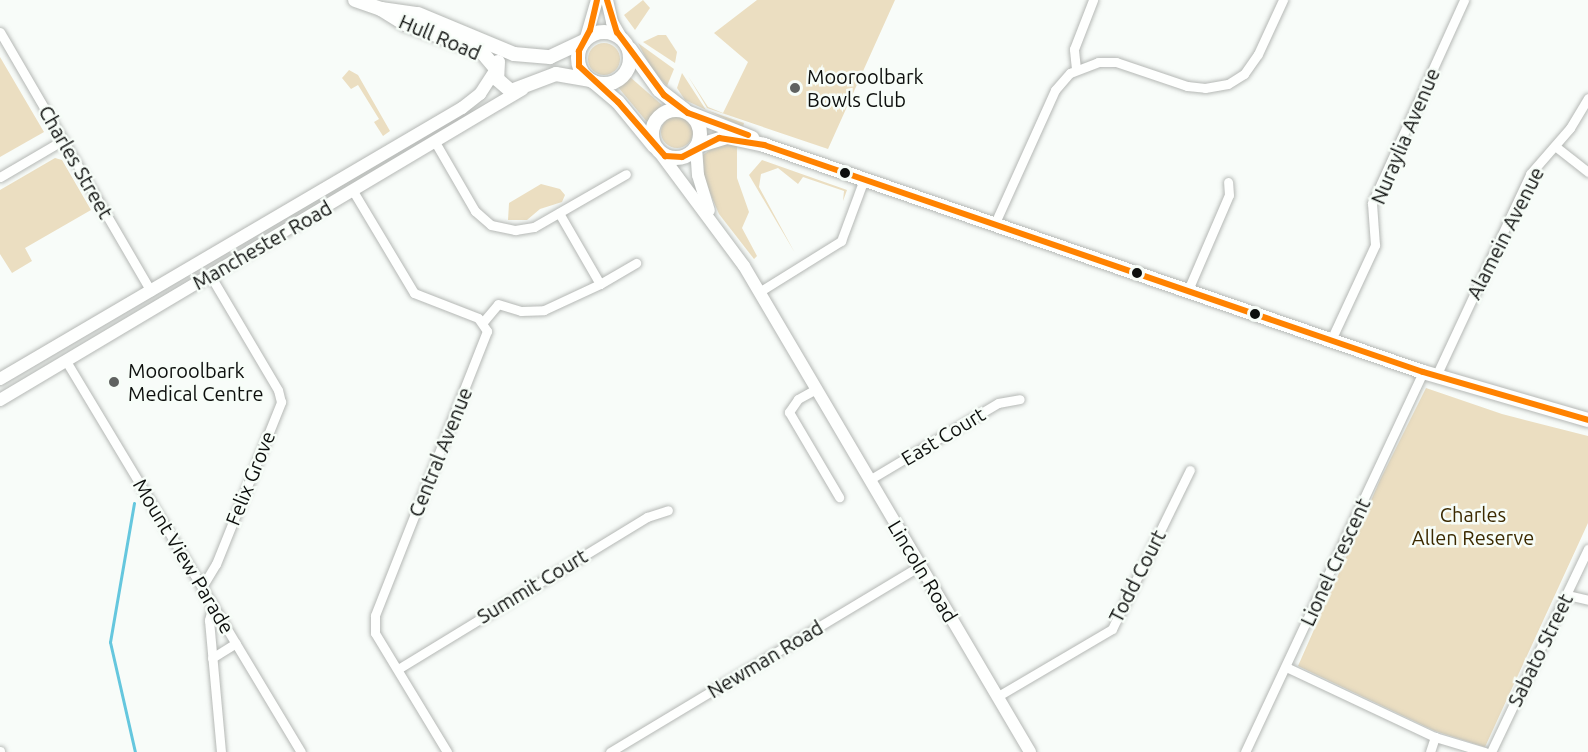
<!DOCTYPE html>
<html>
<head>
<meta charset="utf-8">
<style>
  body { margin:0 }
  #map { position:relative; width:1588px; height:752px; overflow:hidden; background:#f8fcf9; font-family:Ubuntu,sans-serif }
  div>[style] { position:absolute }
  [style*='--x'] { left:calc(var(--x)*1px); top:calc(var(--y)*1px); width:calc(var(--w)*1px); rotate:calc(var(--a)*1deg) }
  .green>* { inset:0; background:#ebdec1 }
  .round { border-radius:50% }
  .stream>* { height:3px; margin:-1.5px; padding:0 1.5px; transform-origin:1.5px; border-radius:1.5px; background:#65c7de }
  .roads { filter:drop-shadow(0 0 2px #b5b8b5) drop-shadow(0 0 2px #b5b8b5) }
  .street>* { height:9px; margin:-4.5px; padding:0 4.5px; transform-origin:4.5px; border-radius:4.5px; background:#fefffe }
  .secondary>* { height:12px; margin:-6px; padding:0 6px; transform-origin:6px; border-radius:6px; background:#fefffe }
  .primary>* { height:14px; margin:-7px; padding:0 7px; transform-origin:7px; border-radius:7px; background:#fefffe }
  .primary>.ring { margin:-7px; padding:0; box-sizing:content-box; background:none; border:14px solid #fefffe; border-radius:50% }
  .bus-1>* { height:6px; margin:-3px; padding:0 3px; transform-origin:3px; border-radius:3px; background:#ff8200 }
  .dots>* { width:16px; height:16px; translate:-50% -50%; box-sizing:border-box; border:3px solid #f7fdf8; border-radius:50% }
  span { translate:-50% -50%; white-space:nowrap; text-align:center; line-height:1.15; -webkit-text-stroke:5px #f7fdf8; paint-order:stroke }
  .street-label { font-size:20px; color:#0d0f0d }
  .poi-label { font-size:20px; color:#0d0f0d }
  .left { translate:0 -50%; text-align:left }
  .park-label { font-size:20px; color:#3c2a01 }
</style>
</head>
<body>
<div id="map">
  <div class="green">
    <i style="clip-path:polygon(643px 0,650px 8px,635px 30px,624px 15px)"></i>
    <i style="clip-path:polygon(757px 0,895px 0,828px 149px,707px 108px,688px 76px,708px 107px,723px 113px,748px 62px,714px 33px)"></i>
    <i style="clip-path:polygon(658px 35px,666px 35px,677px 52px,675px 63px,643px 42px)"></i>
    <i class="round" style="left:588px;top:43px;width:32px;height:32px"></i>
    <i style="clip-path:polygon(638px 43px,674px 69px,667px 86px,652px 70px)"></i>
    <i style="clip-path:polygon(0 57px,44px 132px,0 157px)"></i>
    <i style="clip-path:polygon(349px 70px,358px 75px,390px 131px,383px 136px,374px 122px,379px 119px,358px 85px,351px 89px,342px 78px)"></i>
    <i style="clip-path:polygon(682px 73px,706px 110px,744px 123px,743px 127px,685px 100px,677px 88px)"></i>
    <i style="clip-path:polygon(630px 77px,662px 105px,647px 122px,618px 87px)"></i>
    <i class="round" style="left:661px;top:116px;width:32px;height:32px"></i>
    <i style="clip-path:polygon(721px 142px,737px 145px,737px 178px,749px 212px,742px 228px,757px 256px,754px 259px,719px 214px,704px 179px,703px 155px)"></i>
    <i style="clip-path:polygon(55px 158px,62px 160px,91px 210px,25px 248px,32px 261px,12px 273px,0 254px,0 190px)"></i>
    <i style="clip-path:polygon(762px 160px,847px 190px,843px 201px,844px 191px,803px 177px,798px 184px,778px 168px,761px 174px,759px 187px,795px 253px,749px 175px)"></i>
    <i style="clip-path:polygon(541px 184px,560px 189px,565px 195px,562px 202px,540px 209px,527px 220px,508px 220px,509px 203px)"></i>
    <i style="clip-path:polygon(1426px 388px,1502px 414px,1588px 436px,1588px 523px,1485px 747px,1435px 731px,1298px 666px,1380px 480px)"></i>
  </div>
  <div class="stream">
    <i style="--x:134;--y:503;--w:141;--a:99.8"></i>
    <i style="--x:110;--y:642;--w:113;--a:77.2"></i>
  </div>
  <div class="roads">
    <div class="street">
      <i style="--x:0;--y:32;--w:300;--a:59.8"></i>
      <i style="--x:1076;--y:69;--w:20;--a:-96"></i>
      <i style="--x:1074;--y:49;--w:53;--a:-68.8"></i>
      <i style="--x:435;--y:142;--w:80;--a:59.9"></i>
      <i style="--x:475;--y:211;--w:21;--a:41"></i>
      <i style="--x:491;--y:225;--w:25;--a:12"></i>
      <i style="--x:515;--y:230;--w:19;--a:-9"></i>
      <i style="--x:534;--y:227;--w:106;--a:-29.9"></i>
      <i style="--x:1555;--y:146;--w:42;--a:38.2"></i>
      <i style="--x:0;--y:177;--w:73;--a:-30.4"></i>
      <i style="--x:353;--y:191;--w:119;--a:59.1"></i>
      <i style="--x:414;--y:293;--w:69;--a:21.3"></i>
      <i style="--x:478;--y:318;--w:16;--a:55"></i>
      <i style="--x:487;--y:331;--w:306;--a:111.5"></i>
      <i style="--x:375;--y:616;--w:17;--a:90"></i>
      <i style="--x:375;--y:633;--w:139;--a:58.8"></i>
      <i style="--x:995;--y:223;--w:146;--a:-65.7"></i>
      <i style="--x:1055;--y:90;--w:23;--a:-49"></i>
      <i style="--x:1070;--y:73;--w:30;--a:-21"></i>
      <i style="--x:1098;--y:62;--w:18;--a:0"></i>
      <i style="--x:1116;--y:62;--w:75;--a:18.7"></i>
      <i style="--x:1187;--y:86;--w:18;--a:6"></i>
      <i style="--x:1205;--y:88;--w:23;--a:-10"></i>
      <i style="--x:1228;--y:84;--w:19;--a:-32"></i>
      <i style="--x:1244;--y:74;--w:24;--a:-55"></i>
      <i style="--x:1258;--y:54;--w:60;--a:-65.2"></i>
      <i style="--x:600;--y:284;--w:42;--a:-30.3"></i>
      <i style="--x:1188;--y:290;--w:103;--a:-66.7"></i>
      <i style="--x:1229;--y:195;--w:13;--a:-94"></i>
      <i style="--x:759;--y:292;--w:97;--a:-31.9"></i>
      <i style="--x:841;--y:241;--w:66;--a:-69.6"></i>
      <i style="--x:483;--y:322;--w:23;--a:-50"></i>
      <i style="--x:498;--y:304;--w:24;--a:17"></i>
      <i style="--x:521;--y:311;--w:23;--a:-2"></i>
      <i style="--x:544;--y:310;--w:62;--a:-24.9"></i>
      <i style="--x:600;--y:284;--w:82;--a:-120"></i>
      <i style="--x:1331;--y:340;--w:105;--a:-65.1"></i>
      <i style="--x:1375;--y:245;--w:42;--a:-94.1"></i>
      <i style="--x:1372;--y:203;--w:223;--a:-65.6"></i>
      <i style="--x:66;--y:361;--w:456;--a:59"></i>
      <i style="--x:1436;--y:376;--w:223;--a:-65"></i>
      <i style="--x:1530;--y:174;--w:61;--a:-49"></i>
      <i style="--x:1570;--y:128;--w:35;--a:-59"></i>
      <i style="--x:816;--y:389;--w:21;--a:151"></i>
      <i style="--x:798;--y:399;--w:16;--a:125"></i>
      <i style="--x:789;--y:412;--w:99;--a:59.5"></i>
      <i style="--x:869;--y:480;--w:150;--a:-30.8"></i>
      <i style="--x:998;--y:403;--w:22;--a:-10"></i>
      <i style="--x:202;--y:587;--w:27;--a:-59"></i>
      <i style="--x:216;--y:564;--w:175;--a:-68.1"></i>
      <i style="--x:281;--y:402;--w:12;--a:-104"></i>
      <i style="--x:278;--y:390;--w:134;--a:-120.6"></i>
      <i style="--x:1567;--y:595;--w:22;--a:13"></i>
      <i style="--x:213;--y:605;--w:16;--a:105"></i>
      <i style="--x:209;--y:620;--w:133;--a:84.8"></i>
      <i style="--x:212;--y:658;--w:28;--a:-32"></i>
      <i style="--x:1286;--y:667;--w:165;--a:25.2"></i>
      <i style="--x:1435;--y:737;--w:52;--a:16.7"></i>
      <i style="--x:398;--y:669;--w:292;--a:-31.4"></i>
      <i style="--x:647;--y:517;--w:22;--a:-18"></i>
      <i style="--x:998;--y:696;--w:132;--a:-30.4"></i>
      <i style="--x:1112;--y:629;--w:177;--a:-63.9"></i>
      <i style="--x:0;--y:751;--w:1;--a:90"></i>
      <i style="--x:610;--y:752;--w:362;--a:-31"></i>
      <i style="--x:1245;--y:752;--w:420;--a:-64.9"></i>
      <i style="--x:1430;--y:752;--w:16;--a:-72"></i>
      <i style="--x:1491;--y:752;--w:225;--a:-64.5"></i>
    </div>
    <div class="secondary">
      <i style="--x:607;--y:0;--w:23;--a:77"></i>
      <i style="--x:612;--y:22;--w:20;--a:60"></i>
      <i style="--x:586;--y:38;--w:40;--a:-74"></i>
      <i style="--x:696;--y:147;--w:28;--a:86"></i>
      <i style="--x:698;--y:175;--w:37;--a:73"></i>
      <i style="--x:660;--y:153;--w:141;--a:53.4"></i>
      <i style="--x:744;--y:266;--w:564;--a:59.52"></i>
      <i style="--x:0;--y:379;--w:536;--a:-30.4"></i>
      <i style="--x:462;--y:108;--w:23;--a:-38"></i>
      <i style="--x:480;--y:94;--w:27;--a:-57"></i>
      <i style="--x:0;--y:400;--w:608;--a:-30.74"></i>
    </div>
    <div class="primary">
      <i style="--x:355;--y:0;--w:28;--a:19"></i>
      <i style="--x:381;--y:9;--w:28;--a:32"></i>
      <i style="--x:405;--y:24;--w:81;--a:19.6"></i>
      <i style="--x:481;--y:51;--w:23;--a:50"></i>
      <i style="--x:381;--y:9;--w:37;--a:8"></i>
      <i style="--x:418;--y:14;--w:104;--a:22.6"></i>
      <i style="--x:514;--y:54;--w:36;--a:5"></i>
      <i style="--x:550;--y:57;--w:38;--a:-25"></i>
      <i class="ring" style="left:578px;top:32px;width:38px;height:38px"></i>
      <i style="--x:630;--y:49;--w:50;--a:54.7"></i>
      <i style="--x:659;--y:90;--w:33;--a:38"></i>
      <i style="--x:498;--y:62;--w:17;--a:93"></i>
      <i style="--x:497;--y:79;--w:18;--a:41"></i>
      <i style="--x:511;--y:91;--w:48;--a:-20.7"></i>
      <i style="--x:556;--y:74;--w:34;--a:10"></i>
      <i style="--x:594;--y:82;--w:31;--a:40"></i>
      <i style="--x:618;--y:102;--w:57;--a:50.7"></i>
      <i class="ring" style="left:652px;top:110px;width:34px;height:34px"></i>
      <i style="--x:689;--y:113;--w:68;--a:21.6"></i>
      <i style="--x:697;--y:146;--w:31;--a:-17"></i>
      <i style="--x:727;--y:137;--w:38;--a:12"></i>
      <i style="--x:764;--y:145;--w:697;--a:19.01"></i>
      <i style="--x:1423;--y:372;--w:172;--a:16.2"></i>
    </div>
  </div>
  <div class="bus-1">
    <i style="--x:597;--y:0;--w:31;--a:103"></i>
    <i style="--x:590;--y:30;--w:24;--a:118"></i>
    <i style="--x:579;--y:51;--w:15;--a:90"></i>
    <i style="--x:579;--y:66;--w:53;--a:42.7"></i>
    <i style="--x:618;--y:102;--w:72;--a:49"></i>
    <i style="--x:665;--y:156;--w:17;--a:3"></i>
    <i style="--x:682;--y:157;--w:42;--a:-27.2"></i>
    <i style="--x:719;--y:138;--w:46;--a:8.8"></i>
    <i style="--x:764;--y:145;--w:697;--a:19.01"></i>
    <i style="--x:1423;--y:372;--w:172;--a:16.2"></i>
    <i style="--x:607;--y:0;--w:34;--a:73"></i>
    <i style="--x:617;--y:32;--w:79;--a:53.3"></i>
    <i style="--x:664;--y:95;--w:30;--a:37"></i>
    <i style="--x:688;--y:113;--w:64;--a:20.1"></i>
  </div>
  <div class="dots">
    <i style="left:795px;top:88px;background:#5f6260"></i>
    <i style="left:845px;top:173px;background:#0d0f0d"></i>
    <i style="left:1137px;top:273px;background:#0d0f0d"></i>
    <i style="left:1255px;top:314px;background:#0d0f0d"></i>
    <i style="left:114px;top:382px;background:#5f6260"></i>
  </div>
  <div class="street-label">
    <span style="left:440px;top:37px;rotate:23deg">Hull Road</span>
    <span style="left:1405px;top:136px;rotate:-67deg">Nuraylia Avenue</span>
    <span style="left:76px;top:162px;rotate:60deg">Charles Street</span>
    <span style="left:1505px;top:233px;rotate:-63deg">Alamein Avenue</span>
    <span style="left:262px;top:245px;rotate:-30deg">Manchester Road</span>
    <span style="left:943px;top:436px;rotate:-31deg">East Court</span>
    <span style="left:440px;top:452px;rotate:-68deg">Central Avenue</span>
    <span style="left:250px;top:478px;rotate:-68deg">Felix Grove</span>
    <span style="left:184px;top:556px;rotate:59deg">Mount View Parade</span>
    <span style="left:1335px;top:562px;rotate:-65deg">Lionel Crescent</span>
    <span style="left:923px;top:571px;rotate:59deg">Lincoln Road</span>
    <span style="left:1137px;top:576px;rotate:-63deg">Todd Court</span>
    <span style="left:532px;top:586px;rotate:-31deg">Summit Court</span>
    <span style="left:1540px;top:650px;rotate:-64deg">Sabato Street</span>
    <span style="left:765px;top:659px;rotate:-31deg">Newman Road</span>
  </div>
  <div class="poi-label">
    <span class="left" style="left:807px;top:88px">Mooroolbark<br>Bowls Club</span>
    <span class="left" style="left:128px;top:382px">Mooroolbark<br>Medical Centre</span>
  </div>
  <div class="park-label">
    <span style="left:1473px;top:526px">Charles<br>Allen Reserve</span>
  </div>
</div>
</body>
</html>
